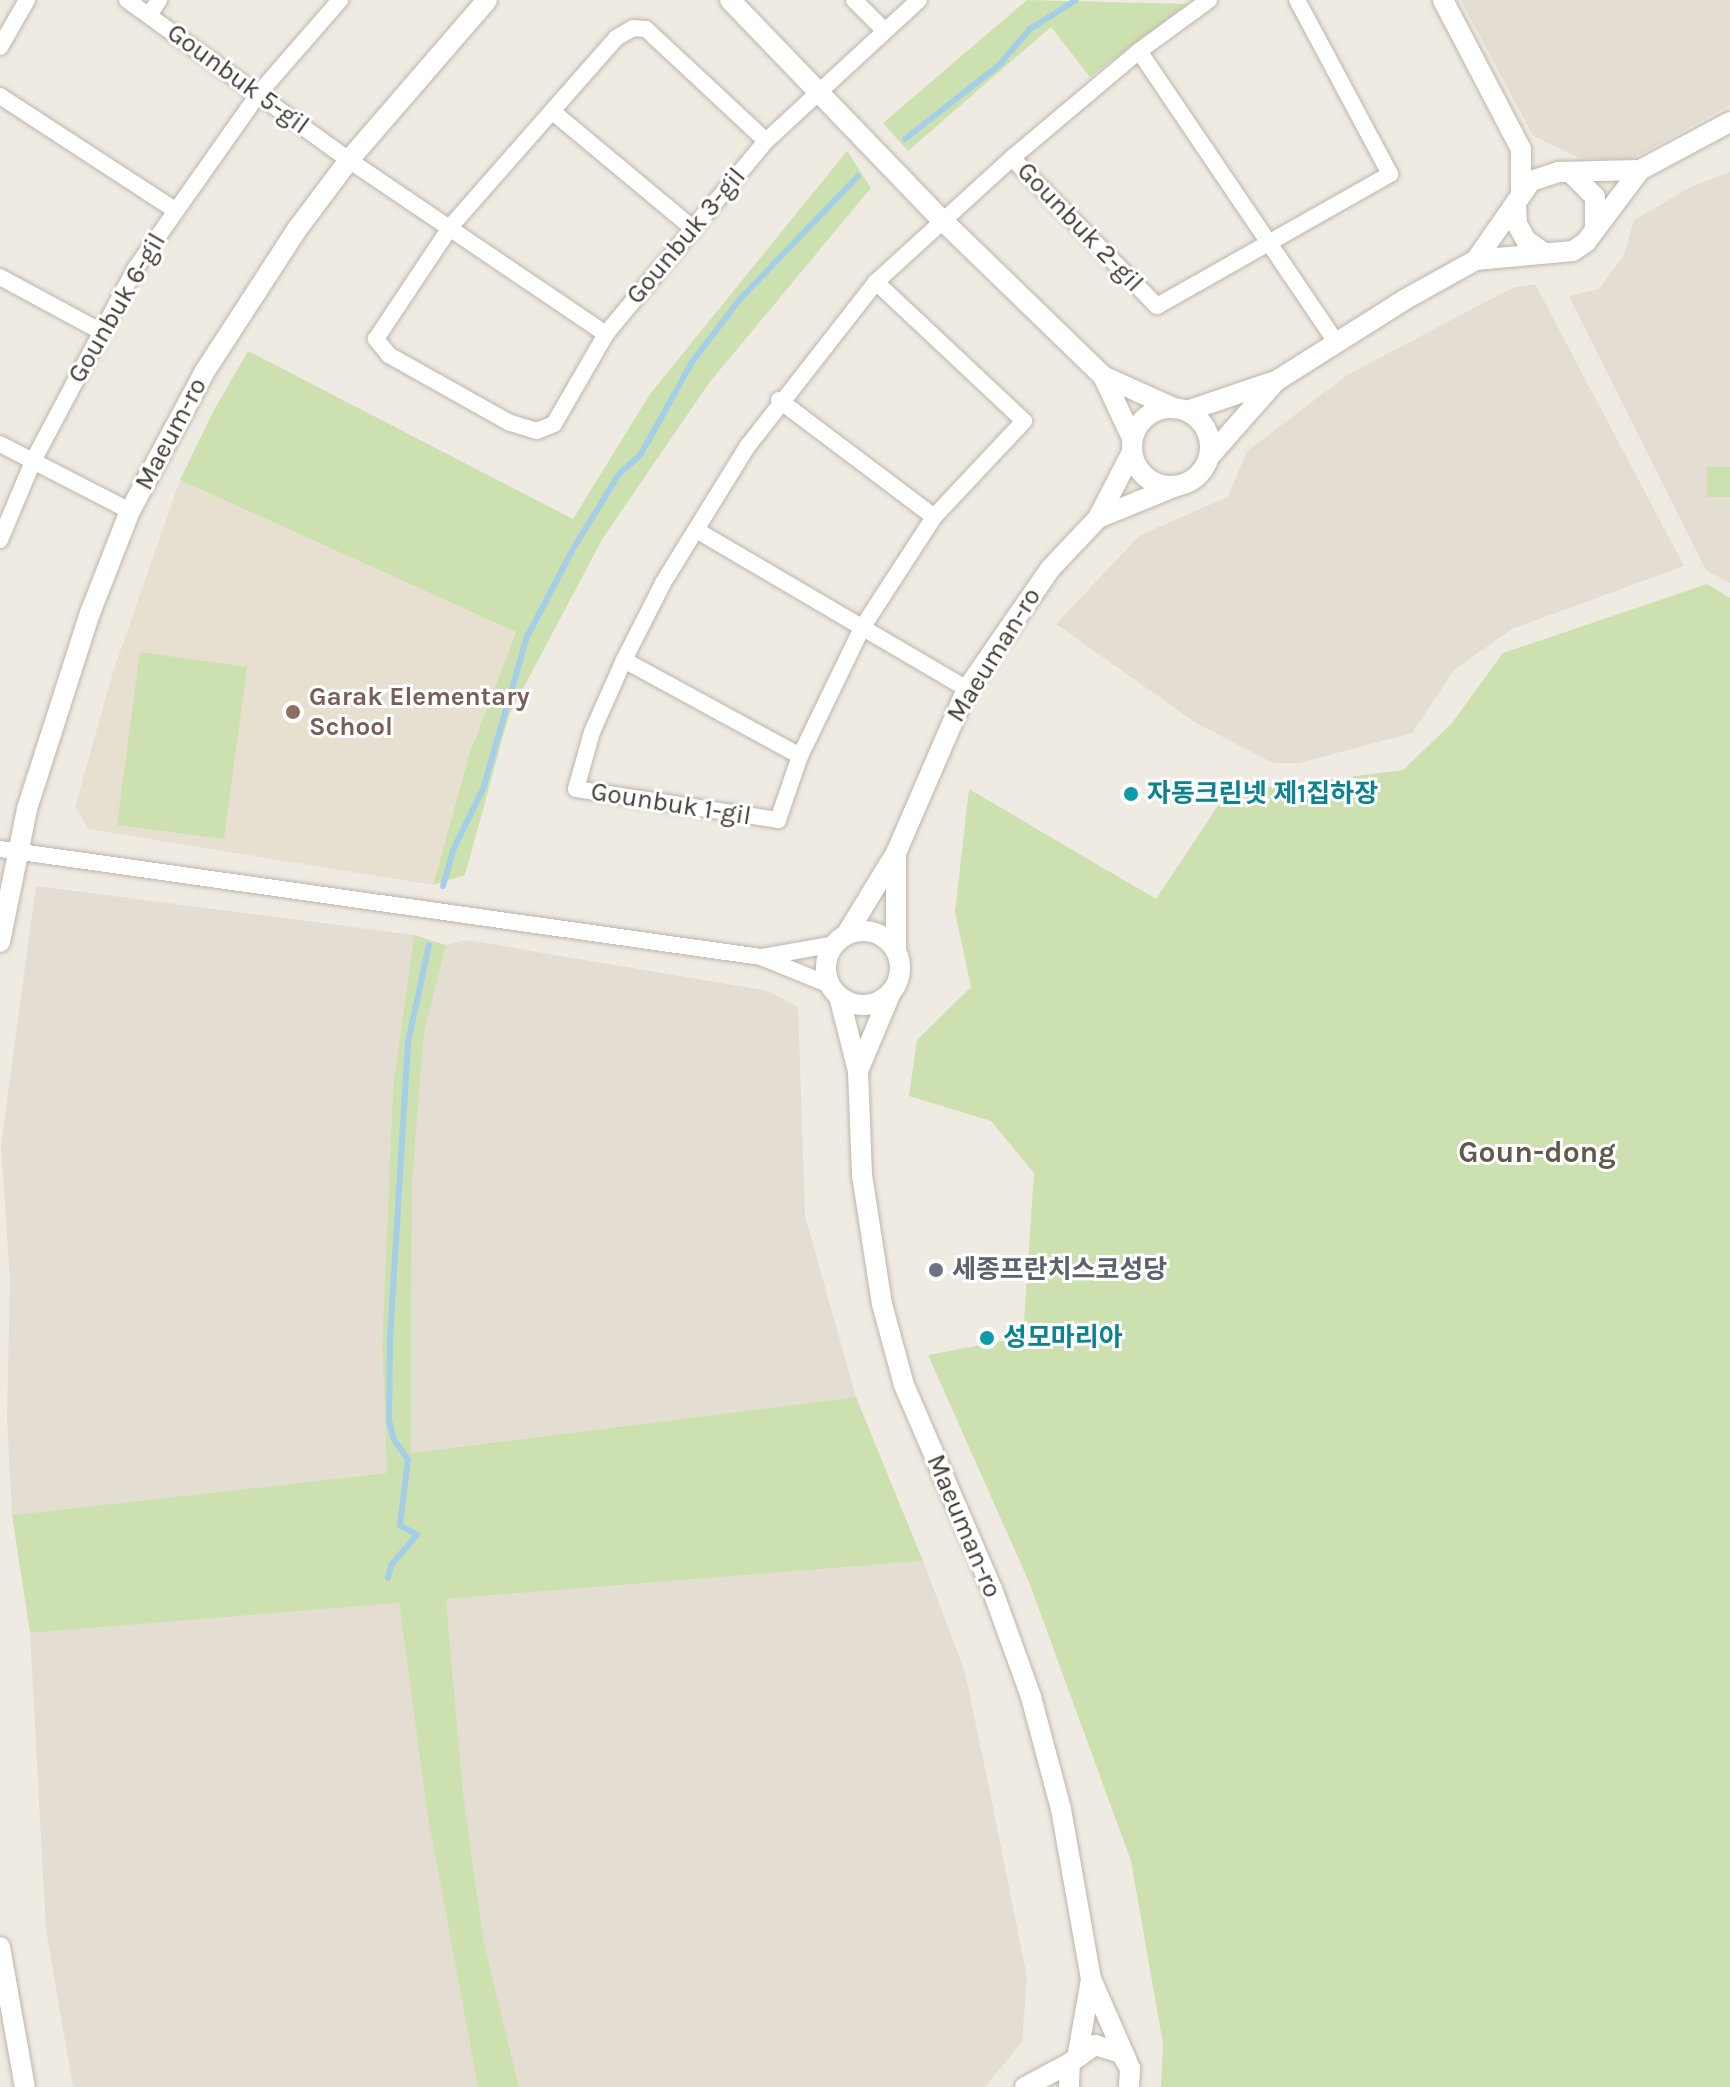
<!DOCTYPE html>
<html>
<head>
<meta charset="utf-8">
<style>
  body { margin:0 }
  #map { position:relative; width:1730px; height:2087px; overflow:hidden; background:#efebe3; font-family:Karla,"Noto Sans KR",sans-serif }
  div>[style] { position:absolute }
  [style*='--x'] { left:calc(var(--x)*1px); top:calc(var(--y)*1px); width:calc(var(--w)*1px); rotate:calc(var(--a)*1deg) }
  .residential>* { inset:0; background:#e3ddd2 }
  .education>* { inset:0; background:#e7dfcf }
  .green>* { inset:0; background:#cde0b0 }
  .stream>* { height:6px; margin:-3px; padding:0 3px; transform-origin:3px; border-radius:3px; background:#a5cfe7 }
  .roads { filter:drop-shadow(0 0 2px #bdb5aa) drop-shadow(0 0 2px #bdb5aa) }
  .minor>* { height:16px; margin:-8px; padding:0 8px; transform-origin:8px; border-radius:8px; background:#fff }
  .tertiary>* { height:20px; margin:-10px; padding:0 10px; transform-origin:10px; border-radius:10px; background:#fff }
  .tertiary>.ring { margin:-10px; padding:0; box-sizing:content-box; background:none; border:20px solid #fff; border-radius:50% }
  .dots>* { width:22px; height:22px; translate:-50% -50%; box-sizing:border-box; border:4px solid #fff; border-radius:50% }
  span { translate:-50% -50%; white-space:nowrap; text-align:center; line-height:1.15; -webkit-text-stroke:6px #fff; paint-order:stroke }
  .street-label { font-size:26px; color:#413b34 }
  .education-label { font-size:26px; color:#785e54; font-weight:700 }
  .left { translate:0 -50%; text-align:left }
  .culture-label { font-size:26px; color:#0d838f; font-weight:700 }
  .worship-label { font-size:26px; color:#5b616d; font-weight:700 }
  .quarter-label { font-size:30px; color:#62584d; font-weight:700 }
</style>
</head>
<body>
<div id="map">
  <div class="residential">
    <i style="clip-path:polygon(1461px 0,1730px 0,1730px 105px,1632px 159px,1580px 158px,1533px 136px)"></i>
    <i style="clip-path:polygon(1730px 172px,1730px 583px,1706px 570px,1569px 296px,1599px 289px,1624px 255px,1634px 220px,1691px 187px)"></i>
    <i style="clip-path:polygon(1535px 284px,1684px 566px,1512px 629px,1454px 670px,1412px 733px,1299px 763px,1273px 763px,1196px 723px,1056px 624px,1140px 535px,1228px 497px,1247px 451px,1349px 374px,1512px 288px)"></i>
    <i style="clip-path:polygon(36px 886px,414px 935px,393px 1088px,382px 1346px,387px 1473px,12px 1515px,7px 1417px,10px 1280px,1px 1145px)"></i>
    <i style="clip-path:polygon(467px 940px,768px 991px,798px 1007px,805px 1216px,856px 1397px,411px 1453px,412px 1184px,424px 1034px,446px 945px)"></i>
    <i style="clip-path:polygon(923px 1561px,965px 1672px,993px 1807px,1027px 1977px,1022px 2042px,985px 2087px,519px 2087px,483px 1938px,463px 1792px,446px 1599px)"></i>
    <i style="clip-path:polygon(399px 1603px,427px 1813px,478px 2087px,73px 2087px,46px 1930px,30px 1633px)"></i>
  </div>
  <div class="education">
    <i style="clip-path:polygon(180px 480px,516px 632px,470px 752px,433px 885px,88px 829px,75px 807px,113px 672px)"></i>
  </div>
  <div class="green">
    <i style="clip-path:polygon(1027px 0,1187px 4px,1090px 77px,1051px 27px,908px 151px,883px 123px)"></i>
    <i style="clip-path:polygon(847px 151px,871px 188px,709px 383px,603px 538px,509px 715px,465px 875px,433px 885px,470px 752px,516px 632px,180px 480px,213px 412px,248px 351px,573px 519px,650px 394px)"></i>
    <i style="clip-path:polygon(1707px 467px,1730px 467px,1730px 497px,1707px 497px)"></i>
    <i style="clip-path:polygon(1707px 584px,1730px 598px,1730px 2087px,1161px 2087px,1163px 2044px,1131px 1861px,1029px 1582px,928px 1355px,1023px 1337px,1034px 1173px,991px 1121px,909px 1096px,917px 1040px,971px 987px,955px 912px,969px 789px,1156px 899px,1233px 783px,1262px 788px,1403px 770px,1452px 723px,1503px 653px)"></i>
    <i style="clip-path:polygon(140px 652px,247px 667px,224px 839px,117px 825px)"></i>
    <i style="clip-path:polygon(414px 935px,446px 945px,424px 1034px,412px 1184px,411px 1453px,856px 1397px,923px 1561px,446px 1599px,463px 1792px,483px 1938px,519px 2087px,478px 2087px,427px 1813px,399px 1603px,30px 1633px,12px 1515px,387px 1473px,382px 1346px,393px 1087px)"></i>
  </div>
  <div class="stream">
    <i style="--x:905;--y:139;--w:120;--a:-38.2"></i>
    <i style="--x:999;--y:65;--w:48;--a:-49.3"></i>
    <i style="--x:1030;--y:29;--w:54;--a:-32.2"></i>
    <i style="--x:443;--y:886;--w:37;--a:-74"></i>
    <i style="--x:453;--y:850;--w:68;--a:-63.8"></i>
    <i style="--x:483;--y:789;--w:158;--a:-73.9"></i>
    <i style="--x:527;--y:637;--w:99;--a:-62.4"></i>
    <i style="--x:573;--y:549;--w:88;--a:-58.5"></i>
    <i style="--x:619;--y:474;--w:30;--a:-42"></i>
    <i style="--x:641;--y:454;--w:105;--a:-61"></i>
    <i style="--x:692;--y:362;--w:79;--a:-52.7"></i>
    <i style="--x:740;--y:299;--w:170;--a:-46.2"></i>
    <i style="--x:388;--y:1578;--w:13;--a:-77"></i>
    <i style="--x:391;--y:1565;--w:40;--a:-49"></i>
    <i style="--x:417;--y:1535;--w:20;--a:-150"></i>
    <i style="--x:400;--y:1525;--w:65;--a:-83"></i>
    <i style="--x:408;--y:1460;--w:27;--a:-124"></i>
    <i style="--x:393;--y:1438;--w:19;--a:-102"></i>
    <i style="--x:389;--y:1419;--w:81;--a:-89.3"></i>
    <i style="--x:390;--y:1338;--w:297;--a:-86.5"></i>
    <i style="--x:408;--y:1042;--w:99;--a:-77.8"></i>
  </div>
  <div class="roads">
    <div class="minor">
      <i style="--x:127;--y:0;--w:274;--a:35.8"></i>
      <i style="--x:349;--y:160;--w:310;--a:34.1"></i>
      <i style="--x:854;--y:0;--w:44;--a:45"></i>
      <i style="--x:1209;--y:0;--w:87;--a:143.9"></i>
      <i style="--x:1139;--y:51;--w:166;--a:139.9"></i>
      <i style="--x:1012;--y:158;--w:207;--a:45.6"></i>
      <i style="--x:1157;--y:306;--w:268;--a:-29.5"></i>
      <i style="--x:1390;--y:174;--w:197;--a:-118.1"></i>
      <i style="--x:149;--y:15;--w:18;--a:-56"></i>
      <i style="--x:633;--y:28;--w:13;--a:4"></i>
      <i style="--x:646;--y:29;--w:164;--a:43"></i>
      <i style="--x:766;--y:141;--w:251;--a:129.7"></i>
      <i style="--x:606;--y:334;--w:104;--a:120"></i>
      <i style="--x:554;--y:424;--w:18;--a:158"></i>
      <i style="--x:537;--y:431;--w:28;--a:-163"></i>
      <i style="--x:510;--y:423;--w:139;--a:-150.7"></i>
      <i style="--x:389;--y:355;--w:21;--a:-129"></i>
      <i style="--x:376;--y:339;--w:136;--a:-56.4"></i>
      <i style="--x:451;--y:226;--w:250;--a:-48.7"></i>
      <i style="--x:616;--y:38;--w:20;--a:-30"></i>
      <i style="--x:0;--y:47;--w:54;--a:-60.1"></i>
      <i style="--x:1139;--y:51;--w:349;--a:55.9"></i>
      <i style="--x:0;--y:96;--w:209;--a:33.1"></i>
      <i style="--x:553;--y:112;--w:178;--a:39.8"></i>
      <i style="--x:766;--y:141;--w:208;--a:-42.7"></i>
      <i style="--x:0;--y:277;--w:114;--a:28.4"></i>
      <i style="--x:876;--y:282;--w:203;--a:43.2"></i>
      <i style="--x:1024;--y:421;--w:132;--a:133.2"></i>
      <i style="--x:934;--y:517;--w:132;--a:123"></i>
      <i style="--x:862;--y:628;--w:142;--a:115.8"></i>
      <i style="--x:800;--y:756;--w:68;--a:109"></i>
      <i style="--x:778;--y:820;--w:204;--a:-171.3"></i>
      <i style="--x:576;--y:789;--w:59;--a:-74.3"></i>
      <i style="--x:592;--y:732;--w:79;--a:-66"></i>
      <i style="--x:624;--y:660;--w:86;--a:-63.1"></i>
      <i style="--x:663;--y:583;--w:160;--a:-58.3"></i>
      <i style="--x:747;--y:447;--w:209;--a:-52"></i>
      <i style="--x:876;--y:282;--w:184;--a:-42.4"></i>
      <i style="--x:779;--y:400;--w:194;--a:37"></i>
      <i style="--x:0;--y:444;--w:146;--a:27.3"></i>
      <i style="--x:696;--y:530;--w:314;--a:30.4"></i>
      <i style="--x:0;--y:540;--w:88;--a:-67.2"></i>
      <i style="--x:34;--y:459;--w:215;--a:-62"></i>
      <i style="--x:135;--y:269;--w:217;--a:-54.8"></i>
      <i style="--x:260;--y:92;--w:122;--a:-49"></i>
      <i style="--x:624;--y:660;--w:200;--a:28.6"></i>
      <i style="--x:0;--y:849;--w:769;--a:8.08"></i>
      <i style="--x:761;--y:957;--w:74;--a:22.1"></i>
      <i style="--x:762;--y:957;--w:74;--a:-10.1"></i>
    </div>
    <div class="tertiary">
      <i style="--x:730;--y:0;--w:304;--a:46.1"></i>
      <i style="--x:941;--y:219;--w:226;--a:44.1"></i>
      <i style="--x:1103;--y:376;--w:78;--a:24.3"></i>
      <i style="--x:1443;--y:0;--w:168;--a:62.4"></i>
      <i style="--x:1521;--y:149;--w:43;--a:90"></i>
      <i style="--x:1573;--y:175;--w:31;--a:45"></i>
      <i style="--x:1595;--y:197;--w:31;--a:90"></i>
      <i style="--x:1516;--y:205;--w:19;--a:87"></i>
      <i style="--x:1517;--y:224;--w:18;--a:61"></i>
      <i style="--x:1526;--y:240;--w:19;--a:36"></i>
      <i style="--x:1476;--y:260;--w:96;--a:-55.2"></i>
      <i style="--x:1531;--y:181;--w:28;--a:-18"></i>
      <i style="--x:1558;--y:172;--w:82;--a:-1.4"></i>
      <i style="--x:1640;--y:170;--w:102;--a:-28.1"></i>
      <i style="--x:1103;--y:376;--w:68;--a:64.9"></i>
      <i class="ring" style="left:1132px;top:408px;width:58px;height:58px"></i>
      <i style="--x:1187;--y:411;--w:90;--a:-18.8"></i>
      <i style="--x:1209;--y:457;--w:101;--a:-48.6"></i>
      <i style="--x:1276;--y:381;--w:151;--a:-32.3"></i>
      <i style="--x:1404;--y:300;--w:82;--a:-29.1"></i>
      <i style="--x:1476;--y:260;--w:97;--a:-5.3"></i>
      <i style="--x:1573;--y:251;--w:16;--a:-35"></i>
      <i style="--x:1586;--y:242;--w:90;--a:-53.1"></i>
      <i style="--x:1098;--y:518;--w:84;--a:-22.3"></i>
      <i class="ring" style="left:826px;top:931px;width:54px;height:54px"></i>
      <i style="--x:846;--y:935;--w:96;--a:-58.6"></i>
      <i style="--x:896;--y:853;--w:179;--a:-66.6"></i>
      <i style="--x:967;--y:689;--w:146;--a:-55.3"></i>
      <i style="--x:1050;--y:569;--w:70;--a:-46.7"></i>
      <i style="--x:1098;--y:518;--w:74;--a:-62.7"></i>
      <i style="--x:0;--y:942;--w:136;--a:-78.5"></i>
      <i style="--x:27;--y:809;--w:206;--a:-72.2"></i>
      <i style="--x:90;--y:613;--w:110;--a:-68.6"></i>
      <i style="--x:130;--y:511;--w:159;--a:-61.8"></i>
      <i style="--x:205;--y:371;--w:171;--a:-57"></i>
      <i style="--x:298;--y:228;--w:85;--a:-53.1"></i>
      <i style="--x:349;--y:160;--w:211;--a:-49.2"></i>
      <i style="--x:896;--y:951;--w:96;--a:-90"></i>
      <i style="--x:839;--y:996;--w:77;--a:75.8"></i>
      <i style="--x:858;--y:1071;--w:104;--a:87.8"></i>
      <i style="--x:862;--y:1175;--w:131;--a:81.2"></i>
      <i style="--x:882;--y:1304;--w:84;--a:74.8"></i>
      <i style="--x:904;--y:1385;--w:222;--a:66.7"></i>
      <i style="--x:992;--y:1589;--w:115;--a:70.1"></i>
      <i style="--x:1031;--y:1697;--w:116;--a:75"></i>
      <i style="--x:1061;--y:1809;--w:173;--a:80"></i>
      <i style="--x:1091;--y:1979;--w:90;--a:66.3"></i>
      <i style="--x:858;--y:1071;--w:86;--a:-67.3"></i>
      <i style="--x:0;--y:1947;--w:142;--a:79.9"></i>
      <i style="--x:1078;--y:2053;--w:75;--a:-80"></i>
      <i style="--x:1025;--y:2087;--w:51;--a:-28.1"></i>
      <i style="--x:1069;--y:2087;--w:24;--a:-88"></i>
      <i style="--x:1070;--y:2063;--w:31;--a:-36"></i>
      <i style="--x:1095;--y:2045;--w:27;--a:17"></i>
      <i style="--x:1121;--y:2053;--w:17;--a:59"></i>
      <i style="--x:1130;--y:2068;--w:19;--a:93"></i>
    </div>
  </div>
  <div class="dots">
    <i style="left:293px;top:712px;background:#8d6e63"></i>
    <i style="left:1131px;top:794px;background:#0f9aa8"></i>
    <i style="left:936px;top:1270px;background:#6b7280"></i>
    <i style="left:987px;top:1338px;background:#0f9aa8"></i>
  </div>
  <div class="street-label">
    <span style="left:238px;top:79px;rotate:36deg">Gounbuk 5-gil</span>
    <span style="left:1080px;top:227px;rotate:46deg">Gounbuk 2-gil</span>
    <span style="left:686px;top:236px;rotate:-50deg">Gounbuk 3-gil</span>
    <span style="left:117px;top:308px;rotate:-60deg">Gounbuk 6-gil</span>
    <span style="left:171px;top:434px;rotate:-62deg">Maeum-ro</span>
    <span style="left:994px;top:655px;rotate:-58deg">Maeuman-ro</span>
    <span style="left:671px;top:804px;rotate:9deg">Gounbuk 1-gil</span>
    <span style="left:964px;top:1526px;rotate:67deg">Maeuman-ro</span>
  </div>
  <div class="education-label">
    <span class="left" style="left:309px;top:712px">Garak Elementary<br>School</span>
  </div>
  <div class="culture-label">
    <span class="left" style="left:1147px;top:794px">자동크린넷 제1집하장</span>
    <span class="left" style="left:1003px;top:1338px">성모마리아</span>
  </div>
  <div class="worship-label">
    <span class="left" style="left:952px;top:1270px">세종프란치스코성당</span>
  </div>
  <div class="quarter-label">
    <span style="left:1537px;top:1152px">Goun-dong</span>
  </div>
</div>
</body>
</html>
